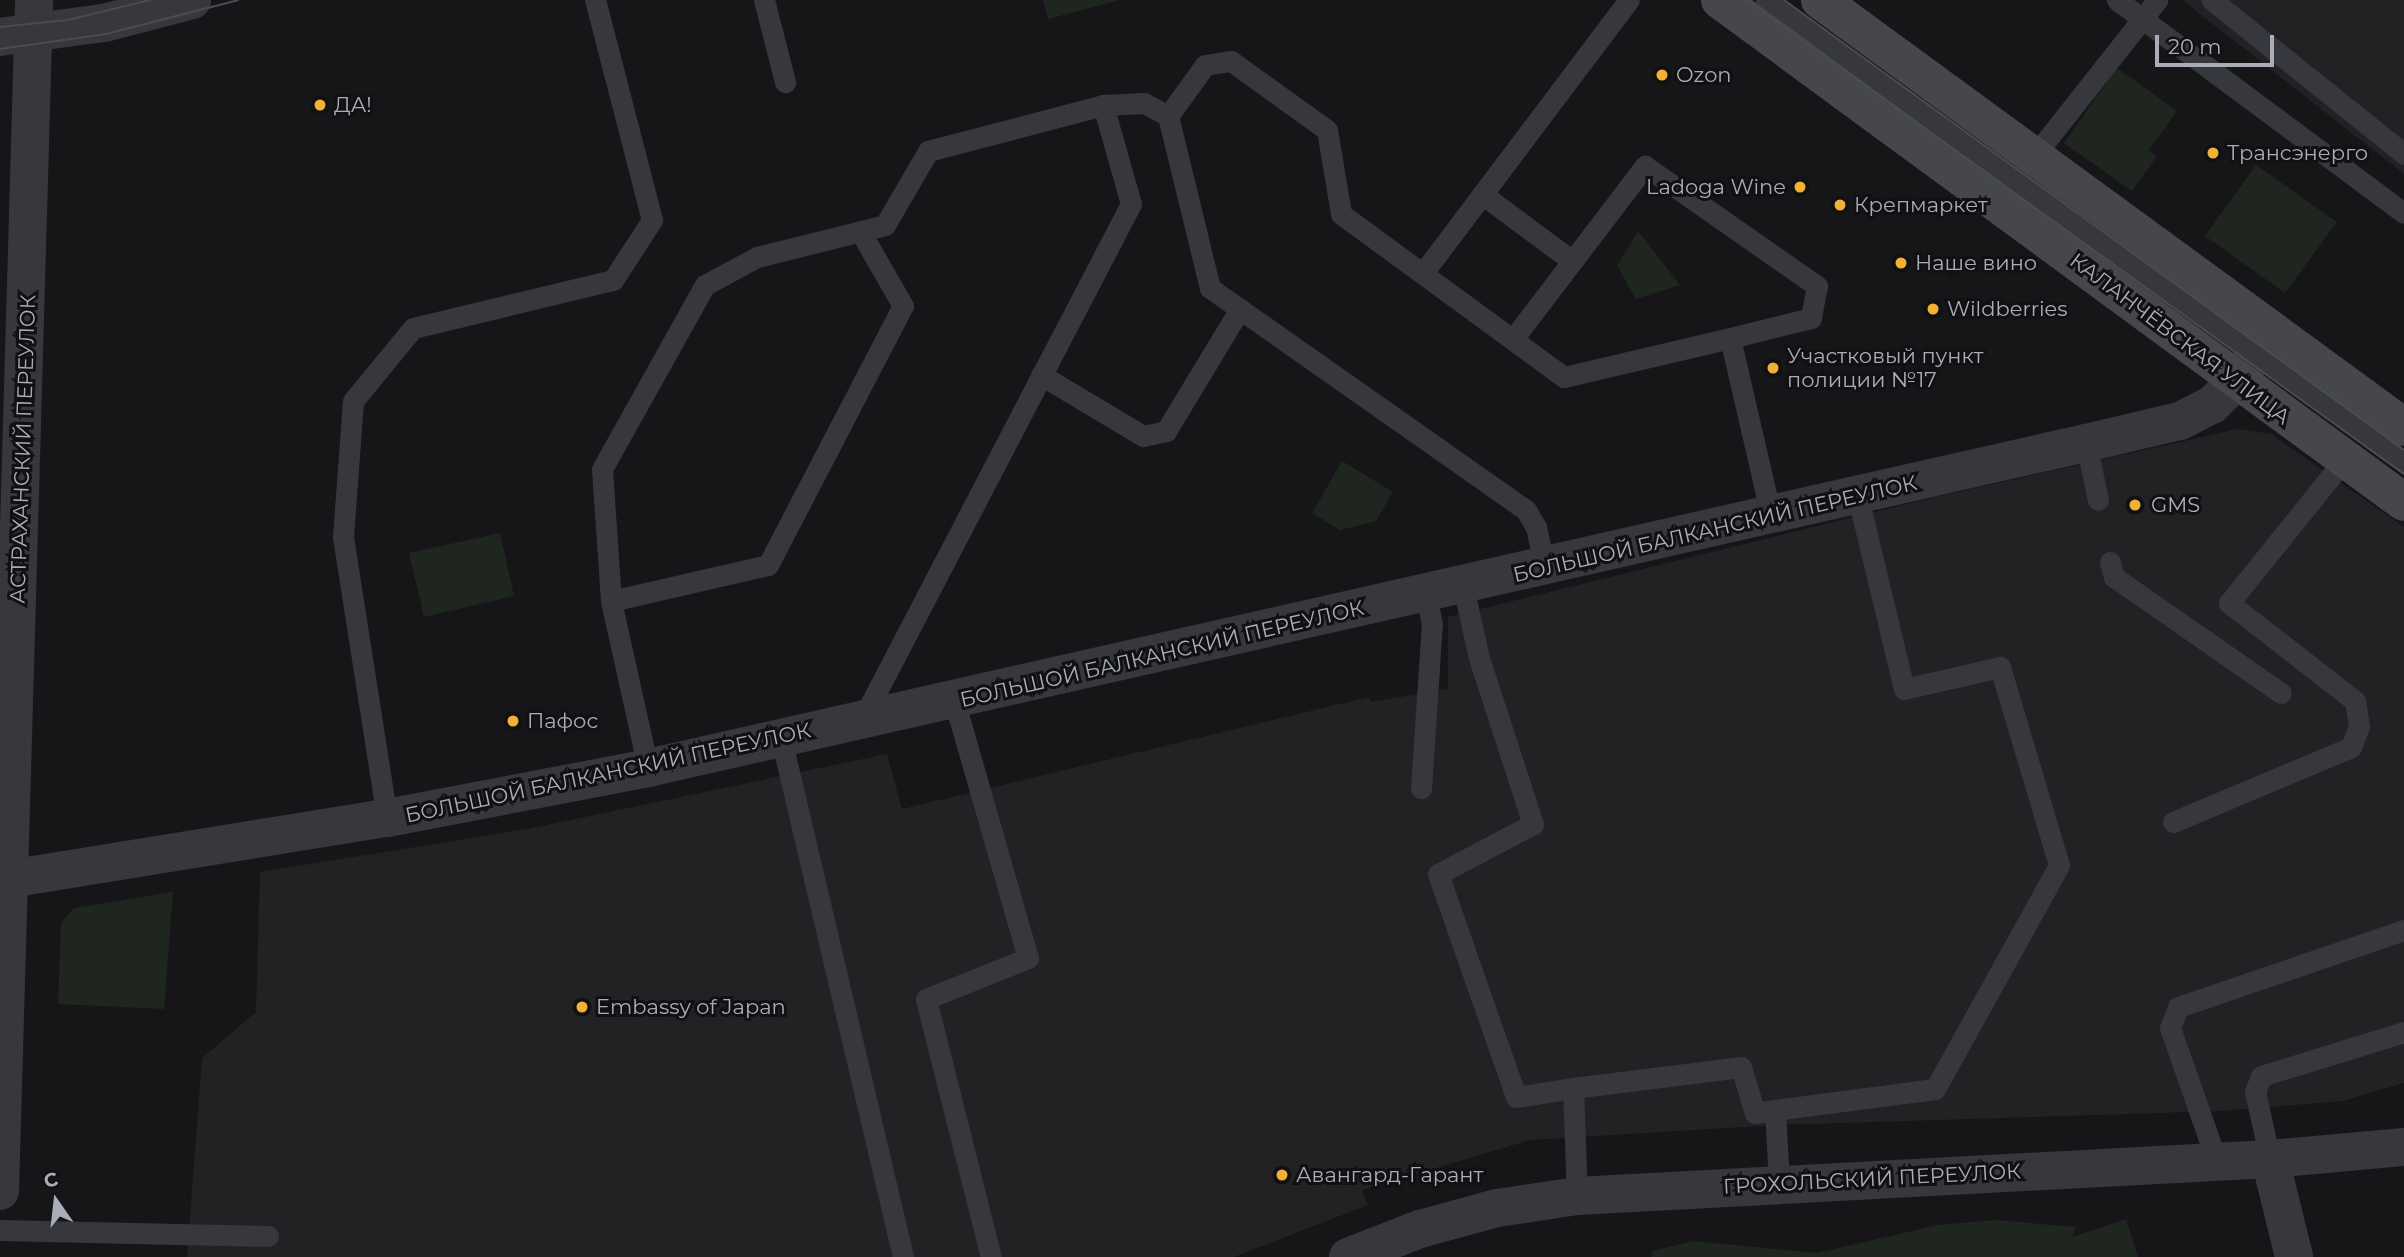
<!DOCTYPE html>
<html>
<head>
<meta charset="utf-8">
<style>
  body { margin:0 }
  #map { position:relative; width:2404px; height:1257px; overflow:hidden; background:#161618; font-family:Montserrat,sans-serif }
  div>[style] { position:absolute }
  [style*='--x'] { left:calc(var(--x)*1px); top:calc(var(--y)*1px); width:calc(var(--w)*1px); rotate:calc(var(--a)*1deg) }
  .built>* { inset:0; background:#222225 }
  .green>* { inset:0; background:#1e261f }
  .service>* { height:21px; margin:-10.5px; padding:0 10.5px; transform-origin:10.5px; border-radius:10.5px; background:#37383d }
  .minor>* { height:38px; margin:-19px; padding:0 19px; transform-origin:19px; border-radius:19px; background:#37383d }
  .tertiary>* { height:38px; margin:-19px; padding:0 19px; transform-origin:19px; border-radius:19px; background:#37383d }
  .secondary>* { height:38px; margin:-19px; padding:0 19px; transform-origin:19px; border-radius:19px; background:#45474d }
  .tram>* { height:2px; margin:-1px; padding:0 1px; transform-origin:1px; border-radius:1px; background:#4a4c52 }
  .dots>* { width:19px; height:19px; translate:-50% -50%; box-sizing:border-box; border:4px solid #111113; border-radius:50% }
  span { translate:-50% -50%; white-space:nowrap; text-align:center; line-height:1.15; -webkit-text-stroke:6px #111113; paint-order:stroke }
  .poi-label { font-size:21px; color:#a8adb8 }
  .left { translate:0 -50%; text-align:left }
  .right { translate:-100% -50%; text-align:right }
  .street-label { font-size:21px; color:#a8adb8 }
  .north { position:absolute; left:21px; top:1166px; width:70px; height:70px; -webkit-text-stroke:5px #111113; paint-order:stroke; rotate:346deg; font-size:19px; font-weight:700; line-height:28px; text-align:center; color:#a8adb8 }
  .north::after { content:''; display:block; margin:auto; width:24px; height:32px; background:#a8adb8; clip-path:polygon(50% 0,100% 100%,50% 72%,0 100%) }
  .scale { position:absolute; left:2155px; top:35px; width:119px; height:32px; box-sizing:border-box; border:4px solid #a8adb8; border-top:0; padding-left:9px; font-size:21px; line-height:24px; white-space:nowrap; color:#a8adb8; -webkit-text-stroke:5px #111113; paint-order:stroke }
</style>
</head>
<body>
<div id="map">
  <div class="built">
    <i style="clip-path:polygon(2182px 0,2404px 0,2404px 174px)"></i>
    <i style="clip-path:polygon(2238px 429px,2271px 434px,2404px 527px,2404px 1083px,2343px 1101px,2221px 1111px,1776px 1125px,1530px 1140px,1362px 1190px,1368px 1205px,1234px 1257px,187px 1257px,202px 1058px,256px 1012px,260px 872px,527px 829px,887px 754px,902px 809px,1369px 697px,1371px 702px,1448px 689px,1448px 617px,1927px 499px)"></i>
  </div>
  <div class="green">
    <i style="clip-path:polygon(1043px 0,1120px 0,1048px 19px)"></i>
    <i style="clip-path:polygon(2117px 68px,2177px 111px,2149px 150px,2157px 156px,2132px 191px,2064px 143px)"></i>
    <i style="clip-path:polygon(2256px 165px,2337px 222px,2285px 293px,2205px 236px)"></i>
    <i style="clip-path:polygon(1638px 231px,1680px 285px,1636px 299px,1617px 266px)"></i>
    <i style="clip-path:polygon(1342px 461px,1393px 492px,1376px 521px,1340px 530px,1312px 513px)"></i>
    <i style="clip-path:polygon(500px 533px,514px 596px,424px 617px,409px 553px)"></i>
    <i style="clip-path:polygon(173px 892px,164px 1009px,58px 1004px,61px 923px,74px 908px)"></i>
    <i style="clip-path:polygon(2126px 1219px,2138px 1257px,1651px 1257px,1652px 1251px,1693px 1241px,1817px 1253px,1938px 1225px,1996px 1220px,2076px 1227px,2072px 1237px)"></i>
  </div>
  <div class="service">
    <i style="--x:764;--y:0;--w:85;--a:75.6"></i>
    <i style="--x:1766;--y:0;--w:788;--a:35.91"></i>
    <i style="--x:2117;--y:0;--w:357;--a:36.6"></i>
    <i style="--x:2212;--y:0;--w:246;--a:38.7"></i>
    <i style="--x:1168;--y:116;--w:63;--a:-54"></i>
    <i style="--x:1205;--y:65;--w:26;--a:-9"></i>
    <i style="--x:1231;--y:61;--w:118;--a:35.7"></i>
    <i style="--x:1327;--y:130;--w:85;--a:80.5"></i>
    <i style="--x:1341;--y:214;--w:276;--a:36.2"></i>
    <i style="--x:1564;--y:377;--w:171;--a:-13.2"></i>
    <i style="--x:2034;--y:156;--w:199;--a:-51.7"></i>
    <i style="--x:1482;--y:194;--w:111;--a:36.6"></i>
    <i style="--x:1423;--y:273;--w:342;--a:-53"></i>
    <i style="--x:1513;--y:339;--w:218;--a:-52.7"></i>
    <i style="--x:1645;--y:166;--w:210;--a:34.9"></i>
    <i style="--x:1817;--y:286;--w:33;--a:101"></i>
    <i style="--x:1811;--y:318;--w:83;--a:166.1"></i>
    <i style="--x:1730;--y:338;--w:183;--a:77"></i>
    <i style="--x:1041;--y:375;--w:119;--a:30.9"></i>
    <i style="--x:1143;--y:436;--w:24;--a:-12"></i>
    <i style="--x:1166;--y:431;--w:143;--a:-58.8"></i>
    <i style="--x:2086;--y:443;--w:58;--a:78.1"></i>
    <i style="--x:2110;--y:562;--w:16;--a:75"></i>
    <i style="--x:2114;--y:577;--w:203;--a:34.8"></i>
    <i style="--x:1463;--y:586;--w:74;--a:77.5"></i>
    <i style="--x:1479;--y:658;--w:175;--a:72"></i>
    <i style="--x:1533;--y:824;--w:107;--a:152.2"></i>
    <i style="--x:1438;--y:874;--w:236;--a:70.7"></i>
    <i style="--x:1516;--y:1097;--w:58;--a:-9"></i>
    <i style="--x:1573;--y:1088;--w:108;--a:87.9"></i>
    <i style="--x:611;--y:601;--w:161;--a:-12.9"></i>
    <i style="--x:768;--y:565;--w:292;--a:-62.5"></i>
    <i style="--x:903;--y:306;--w:86;--a:-119.8"></i>
    <i style="--x:954;--y:700;--w:268;--a:74"></i>
    <i style="--x:1028;--y:958;--w:110;--a:158.1"></i>
    <i style="--x:926;--y:999;--w:266;--a:75.9"></i>
    <i style="--x:862;--y:720;--w:582;--a:-62.47"></i>
    <i style="--x:1131;--y:204;--w:103;--a:-105.8"></i>
    <i style="--x:781;--y:738;--w:533;--a:76.77"></i>
    <i style="--x:648;--y:768;--w:171;--a:-102.5"></i>
    <i style="--x:611;--y:601;--w:132;--a:-93.9"></i>
    <i style="--x:602;--y:469;--w:211;--a:-60.8"></i>
    <i style="--x:705;--y:285;--w:59;--a:-28.3"></i>
    <i style="--x:757;--y:257;--w:132;--a:-14"></i>
    <i style="--x:885;--y:225;--w:86;--a:-59.8"></i>
    <i style="--x:928;--y:151;--w:181;--a:-14.7"></i>
    <i style="--x:1103;--y:105;--w:41;--a:-2.8"></i>
    <i style="--x:1144;--y:103;--w:27;--a:28"></i>
    <i style="--x:1168;--y:116;--w:177;--a:76.3"></i>
    <i style="--x:1210;--y:288;--w:386;--a:35.1"></i>
    <i style="--x:1526;--y:510;--w:20;--a:60"></i>
    <i style="--x:1536;--y:527;--w:42;--a:77.6"></i>
    <i style="--x:1421;--y:788;--w:164;--a:-86.2"></i>
    <i style="--x:1432;--y:624;--w:30;--a:-102"></i>
    <i style="--x:387;--y:818;--w:284;--a:-98.9"></i>
    <i style="--x:343;--y:537;--w:136;--a:-85.8"></i>
    <i style="--x:353;--y:401;--w:94;--a:-50.6"></i>
    <i style="--x:413;--y:328;--w:206;--a:-13.5"></i>
    <i style="--x:613;--y:280;--w:72;--a:-57"></i>
    <i style="--x:652;--y:220;--w:227;--a:-104.5"></i>
    <i style="--x:2173;--y:822;--w:193;--a:-22.8"></i>
    <i style="--x:2351;--y:747;--w:22;--a:-69"></i>
    <i style="--x:2359;--y:726;--w:25;--a:-99"></i>
    <i style="--x:2355;--y:701;--w:160;--a:-142.1"></i>
    <i style="--x:2229;--y:603;--w:184;--a:-51.2"></i>
    <i style="--x:1573;--y:1088;--w:169;--a:-7.1"></i>
    <i style="--x:1741;--y:1067;--w:48;--a:73.1"></i>
    <i style="--x:1755;--y:1113;--w:20;--a:-9"></i>
    <i style="--x:2270;--y:1159;--w:69;--a:-102.6"></i>
    <i style="--x:2255;--y:1092;--w:17;--a:-69"></i>
    <i style="--x:2261;--y:1076;--w:150;--a:-17.1"></i>
    <i style="--x:2217;--y:1162;--w:142;--a:-109.3"></i>
    <i style="--x:2170;--y:1028;--w:22;--a:-69"></i>
    <i style="--x:2178;--y:1007;--w:239;--a:-18.8"></i>
    <i style="--x:1779;--y:1183;--w:73;--a:-93.1"></i>
    <i style="--x:1775;--y:1110;--w:161;--a:-7.5"></i>
    <i style="--x:1935;--y:1089;--w:256;--a:-61"></i>
    <i style="--x:2059;--y:865;--w:207;--a:-106.6"></i>
    <i style="--x:2000;--y:667;--w:98;--a:167.1"></i>
    <i style="--x:1904;--y:689;--w:197;--a:-103.5"></i>
    <i style="--x:0;--y:1230;--w:268;--a:1.3"></i>
  </div>
  <div class="minor">
    <i style="--x:9;--y:879;--w:383;--a:-9.2"></i>
    <i style="--x:387;--y:818;--w:266;--a:-10.8"></i>
    <i style="--x:648;--y:768;--w:1474;--a:-12.74"></i>
    <i style="--x:2086;--y:443;--w:97;--a:-13.2"></i>
    <i style="--x:2180;--y:421;--w:36;--a:-27"></i>
    <i style="--x:2212;--y:405;--w:33;--a:-45"></i>
    <i style="--x:2235;--y:382;--w:62;--a:-53.5"></i>
    <i style="--x:2270;--y:1159;--w:101;--a:76.2"></i>
  </div>
  <div class="tertiary">
    <i style="--x:0;--y:37;--w:105;--a:-7.7"></i>
    <i style="--x:104;--y:23;--w:91;--a:-14.6"></i>
    <i style="--x:0;--y:1191;--w:1191;--a:-88.36"></i>
    <i style="--x:1348;--y:1257;--w:77;--a:-21.3"></i>
    <i style="--x:1420;--y:1229;--w:80;--a:-15.3"></i>
    <i style="--x:1497;--y:1208;--w:81;--a:-8.5"></i>
    <i style="--x:1577;--y:1196;--w:694;--a:-3.06"></i>
    <i style="--x:2270;--y:1159;--w:135;--a:-5.1"></i>
  </div>
  <div class="secondary">
    <i style="--x:1720;--y:0;--w:848;--a:36.28"></i>
    <i style="--x:1820;--y:0;--w:723;--a:36.17"></i>
  </div>
  <div class="tram">
    <i style="--x:1747;--y:0;--w:810;--a:35.81"></i>
    <i style="--x:1784;--y:0;--w:766;--a:35.97"></i>
    <i style="--x:0;--y:27;--w:68;--a:-5.9"></i>
    <i style="--x:68;--y:20;--w:84;--a:-13.7"></i>
    <i style="--x:0;--y:49;--w:107;--a:-8.1"></i>
    <i style="--x:106;--y:34;--w:136;--a:-14.4"></i>
  </div>
  <div class="dots">
    <i style="left:1662px;top:75px;background:#f2b134"></i>
    <i style="left:320px;top:105px;background:#f2b134"></i>
    <i style="left:2213px;top:153px;background:#f2b134"></i>
    <i style="left:1800px;top:187px;background:#f2b134"></i>
    <i style="left:1840px;top:205px;background:#f2b134"></i>
    <i style="left:1901px;top:263px;background:#f2b134"></i>
    <i style="left:1933px;top:309px;background:#f2b134"></i>
    <i style="left:1773px;top:368px;background:#f2b134"></i>
    <i style="left:2135px;top:505px;background:#f2b134"></i>
    <i style="left:513px;top:721px;background:#f2b134"></i>
    <i style="left:582px;top:1007px;background:#f2b134"></i>
    <i style="left:1282px;top:1175px;background:#f2b134"></i>
  </div>
  <div class="poi-label">
    <span class="left" style="left:1676px;top:75px">Ozon</span>
    <span class="left" style="left:334px;top:105px">ДА!</span>
    <span class="left" style="left:2227px;top:153px">Трансэнерго</span>
    <span class="right" style="left:1786px;top:187px">Ladoga Wine</span>
    <span class="left" style="left:1854px;top:205px">Крепмаркет</span>
    <span class="left" style="left:1915px;top:263px">Наше вино</span>
    <span class="left" style="left:1947px;top:309px">Wildberries</span>
    <span class="left" style="left:1787px;top:368px">Участковый пункт<br>полиции №17</span>
    <span class="left" style="left:2151px;top:505px">GMS</span>
    <span class="left" style="left:527px;top:721px">Пафос</span>
    <span class="left" style="left:596px;top:1007px">Embassy of Japan</span>
    <span class="left" style="left:1296px;top:1175px">Авангард-Гарант</span>
  </div>
  <div class="street-label">
    <span style="left:2180px;top:339px;rotate:37deg">КАЛАНЧЁВСКАЯ УЛИЦА</span>
    <span style="left:23px;top:449px;rotate:-88deg">АСТРАХАНСКИЙ ПЕРЕУЛОК</span>
    <span style="left:1715px;top:529px;rotate:-13deg">БОЛЬШОЙ БАЛКАНСКИЙ ПЕРЕУЛОК</span>
    <span style="left:1162px;top:654px;rotate:-13deg">БОЛЬШОЙ БАЛКАНСКИЙ ПЕРЕУЛОК</span>
    <span style="left:608px;top:773px;rotate:-12deg">БОЛЬШОЙ БАЛКАНСКИЙ ПЕРЕУЛОК</span>
    <span style="left:1872px;top:1179px;rotate:-3deg">ГРОХОЛЬСКИЙ ПЕРЕУЛОК</span>
  </div>
  <div class="north">С</div>
  <div class="scale">20 m</div>
</div>
</body>
</html>
